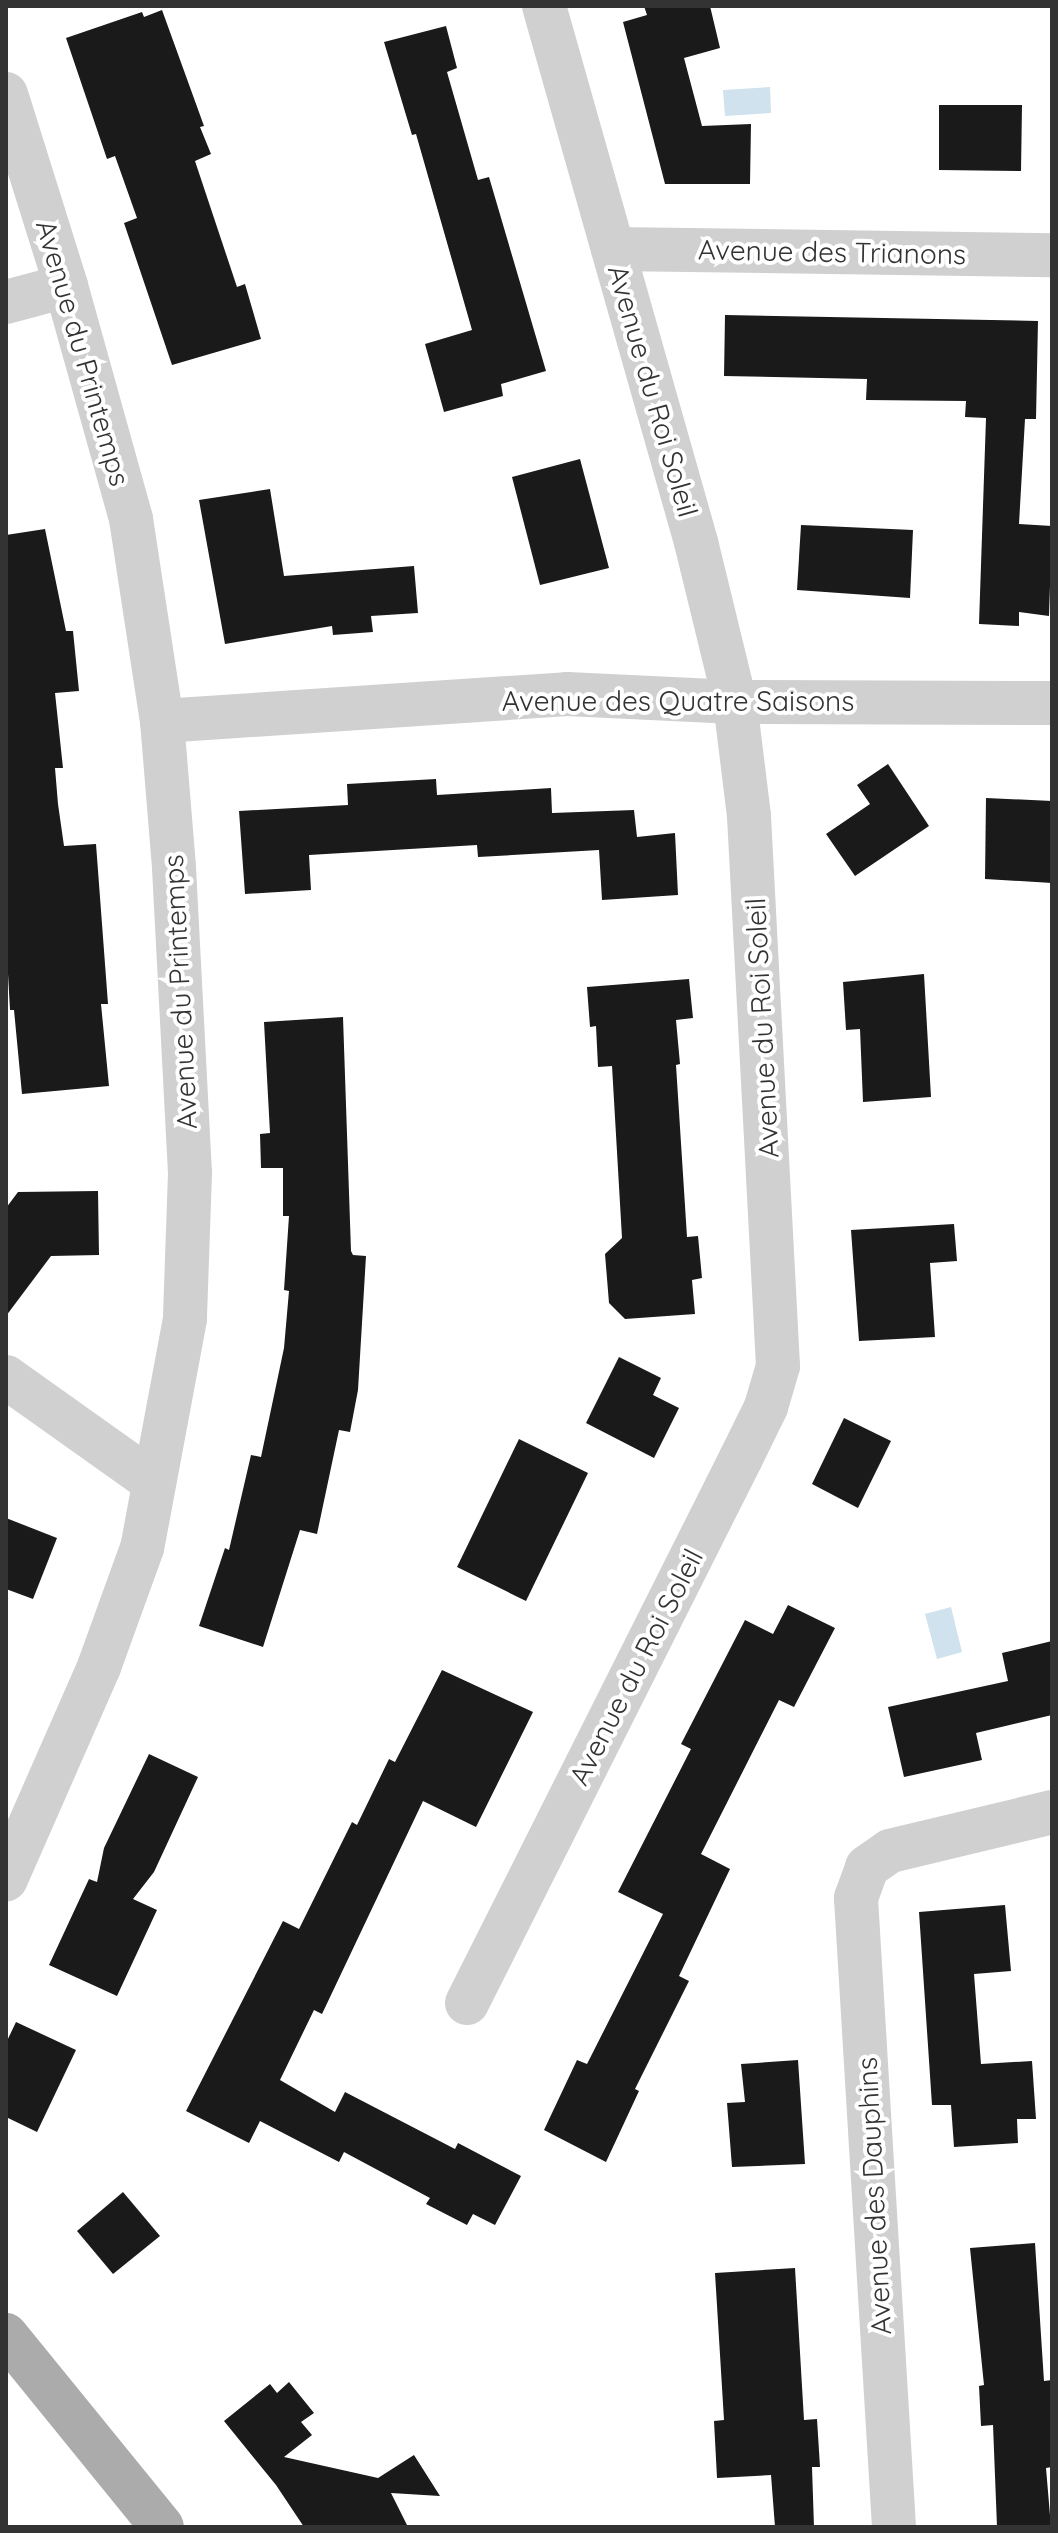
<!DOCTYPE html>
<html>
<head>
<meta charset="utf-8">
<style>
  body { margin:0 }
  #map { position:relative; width:1058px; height:2533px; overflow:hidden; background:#fff; font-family:Quicksand,sans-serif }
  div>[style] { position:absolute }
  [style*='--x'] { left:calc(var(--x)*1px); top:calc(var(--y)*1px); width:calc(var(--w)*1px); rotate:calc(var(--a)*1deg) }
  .water>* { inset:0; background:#cfe2ee }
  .building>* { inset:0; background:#1a1a1a }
  .minor>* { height:44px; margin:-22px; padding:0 22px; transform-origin:22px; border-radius:22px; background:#d0d0d0 }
  .major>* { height:44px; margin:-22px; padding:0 22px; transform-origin:22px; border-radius:22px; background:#ababab }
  span { translate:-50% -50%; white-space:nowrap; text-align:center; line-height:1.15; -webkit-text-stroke:8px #fff; paint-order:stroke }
  .street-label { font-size:28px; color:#333 }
  .frame { position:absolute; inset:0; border:8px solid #333; pointer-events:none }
</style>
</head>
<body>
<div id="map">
  <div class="water">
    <i style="clip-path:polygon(770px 87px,771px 113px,725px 116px,723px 90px)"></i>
    <i style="clip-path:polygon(951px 1607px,962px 1652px,937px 1659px,925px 1614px)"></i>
  </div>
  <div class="building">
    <i style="clip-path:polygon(644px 6px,710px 6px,720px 48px,684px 58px,702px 126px,751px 124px,750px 184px,665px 184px,623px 22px,647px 15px)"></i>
    <i style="clip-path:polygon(162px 10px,204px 126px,200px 127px,211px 154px,195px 161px,237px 287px,245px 284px,261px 339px,172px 365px,124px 223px,137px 218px,115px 156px,107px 159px,66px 38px,142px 12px,144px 17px)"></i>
    <i style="clip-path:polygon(446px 26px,457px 68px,447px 72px,478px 180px,489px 177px,546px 371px,501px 384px,503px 396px,444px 412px,425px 344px,472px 330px,416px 134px,412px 135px,384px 42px)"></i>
    <i style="clip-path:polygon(939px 105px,1022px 105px,1021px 171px,939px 170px)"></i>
    <i style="clip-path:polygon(725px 315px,1038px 321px,1036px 419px,1025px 419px,1019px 524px,1052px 526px,1049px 616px,1019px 612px,1019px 626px,979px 624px,986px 418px,965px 417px,966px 401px,866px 400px,867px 379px,724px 376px)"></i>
    <i style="clip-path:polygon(580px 459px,609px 568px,540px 585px,512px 477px)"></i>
    <i style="clip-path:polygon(270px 489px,284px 576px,414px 566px,418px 613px,371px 616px,373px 632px,333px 635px,332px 626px,225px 644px,199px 500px)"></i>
    <i style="clip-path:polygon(801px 525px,913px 530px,910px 598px,797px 590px)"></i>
    <i style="clip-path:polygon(45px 529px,66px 631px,73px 631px,79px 691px,55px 693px,63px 768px,55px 768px,58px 804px,64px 846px,96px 844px,108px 1004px,101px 1004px,109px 1086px,22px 1094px,14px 1010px,10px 1010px,6px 938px,6px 535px)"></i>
    <i style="clip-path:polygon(888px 764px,929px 826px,855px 876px,826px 834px,870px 804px,857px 785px)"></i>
    <i style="clip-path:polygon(436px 779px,437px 795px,551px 788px,552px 813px,634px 810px,637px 837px,675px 833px,678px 895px,602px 900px,599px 850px,478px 857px,477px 845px,309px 855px,311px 890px,245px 894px,239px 811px,348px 805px,347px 784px)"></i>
    <i style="clip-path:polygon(986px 798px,1052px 801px,1052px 883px,985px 879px)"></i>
    <i style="clip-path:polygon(924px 974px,931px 1097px,863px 1102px,860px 1029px,846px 1030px,843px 982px)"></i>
    <i style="clip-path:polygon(689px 979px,693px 1018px,676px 1020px,680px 1064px,676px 1065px,687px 1237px,698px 1236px,702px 1278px,692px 1280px,695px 1314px,625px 1319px,609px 1303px,605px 1254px,622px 1238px,612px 1066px,598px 1067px,596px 1026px,590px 1027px,587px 987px)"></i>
    <i style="clip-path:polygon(343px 1017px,351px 1251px,353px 1255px,366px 1256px,358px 1390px,350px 1432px,339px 1430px,317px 1534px,300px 1530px,263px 1647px,199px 1626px,225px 1548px,229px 1550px,251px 1455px,261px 1457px,284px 1348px,289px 1291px,284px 1290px,289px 1216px,283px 1216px,283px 1168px,261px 1168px,260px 1134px,270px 1133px,264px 1022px)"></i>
    <i style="clip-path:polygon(98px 1191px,99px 1255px,51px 1256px,6px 1316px,6px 1208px,18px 1192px)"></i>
    <i style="clip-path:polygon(954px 1224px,957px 1261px,930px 1263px,935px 1337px,859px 1341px,851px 1230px)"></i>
    <i style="clip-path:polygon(619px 1357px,661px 1378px,653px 1395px,679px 1408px,654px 1458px,586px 1423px)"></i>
    <i style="clip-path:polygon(844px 1418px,891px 1441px,858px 1508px,812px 1484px)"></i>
    <i style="clip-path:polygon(519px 1439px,588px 1473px,526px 1601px,457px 1567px)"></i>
    <i style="clip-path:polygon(6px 1518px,57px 1538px,33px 1599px,6px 1589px)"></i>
    <i style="clip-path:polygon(788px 1605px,835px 1628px,794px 1707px,779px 1700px,701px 1854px,730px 1869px,679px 1976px,689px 1981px,635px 2089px,639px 2091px,606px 2162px,544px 2130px,577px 2060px,587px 2064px,663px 1914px,618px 1892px,691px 1749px,681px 1744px,745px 1620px,773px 1634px)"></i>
    <i style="clip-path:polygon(1052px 1641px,1052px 1715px,976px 1733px,982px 1760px,904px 1777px,888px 1707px,1008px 1681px,1002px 1653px)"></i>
    <i style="clip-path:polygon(442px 1670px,533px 1712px,476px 1827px,423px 1801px,322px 2014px,314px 2010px,280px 2080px,335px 2112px,345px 2092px,455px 2149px,458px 2143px,521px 2176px,495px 2225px,473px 2214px,467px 2225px,426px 2204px,430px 2198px,344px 2152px,339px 2162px,260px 2121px,249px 2143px,186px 2111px,283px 1921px,299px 1929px,352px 1822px,357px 1825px,389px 1759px,395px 1762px)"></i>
    <i style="clip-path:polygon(149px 1754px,198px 1777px,154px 1872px,133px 1899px,157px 1910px,117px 1996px,49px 1965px,89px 1879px,97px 1882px,104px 1848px)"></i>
    <i style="clip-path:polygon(1005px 1905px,1011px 1971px,974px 1974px,981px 2064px,1032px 2061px,1036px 2119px,1017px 2119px,1018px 2143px,954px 2147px,951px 2105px,932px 2105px,919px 1912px)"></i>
    <i style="clip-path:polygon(16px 2022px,76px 2050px,37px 2132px,6px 2117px,6px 2043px)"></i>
    <i style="clip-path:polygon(798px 2060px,805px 2164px,732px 2167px,727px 2103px,745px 2102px,741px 2064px)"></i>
    <i style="clip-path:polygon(123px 2192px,160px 2236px,113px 2274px,77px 2231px)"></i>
    <i style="clip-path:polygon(1035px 2243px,1044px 2381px,1052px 2380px,1052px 2467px,1046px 2468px,1051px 2527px,997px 2527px,993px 2425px,981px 2426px,979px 2386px,984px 2385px,970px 2248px)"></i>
    <i style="clip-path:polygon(795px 2268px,804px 2420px,817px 2419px,820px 2467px,812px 2467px,814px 2527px,775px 2527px,771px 2475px,717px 2478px,714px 2421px,724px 2420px,715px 2273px)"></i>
    <i style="clip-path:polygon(289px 2382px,314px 2413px,301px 2422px,312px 2435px,284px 2457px,378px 2478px,414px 2455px,440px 2496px,391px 2493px,408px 2527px,304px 2527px,276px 2485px,224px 2421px,270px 2384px,277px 2393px)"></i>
  </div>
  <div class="minor">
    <i style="--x:6;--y:94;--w:201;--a:72.6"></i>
    <i style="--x:66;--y:286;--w:242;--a:74.4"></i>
    <i style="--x:131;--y:519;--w:204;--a:81.3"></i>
    <i style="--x:162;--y:721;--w:147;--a:85.3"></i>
    <i style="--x:174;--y:868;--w:305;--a:87"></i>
    <i style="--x:190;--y:1173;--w:146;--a:92"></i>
    <i style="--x:185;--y:1319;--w:233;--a:100.6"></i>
    <i style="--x:142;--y:1548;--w:127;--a:109.9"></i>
    <i style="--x:99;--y:1667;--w:232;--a:113.7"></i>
    <i style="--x:613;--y:249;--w:439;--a:0.8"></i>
    <i style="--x:6;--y:302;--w:62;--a:-14.9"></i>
    <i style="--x:162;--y:721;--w:406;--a:-3.8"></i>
    <i style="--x:567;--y:694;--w:168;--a:2.7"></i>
    <i style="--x:735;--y:702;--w:317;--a:0.2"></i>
    <i style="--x:6;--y:1377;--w:181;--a:35.4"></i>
    <i style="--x:467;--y:2003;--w:610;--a:-63.31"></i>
    <i style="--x:741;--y:1458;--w:57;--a:-63.9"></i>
    <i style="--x:766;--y:1407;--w:43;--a:-73.7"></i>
    <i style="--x:778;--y:1366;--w:551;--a:-93.02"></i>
    <i style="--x:749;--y:816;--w:115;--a:-97"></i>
    <i style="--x:735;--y:702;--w:165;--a:-103.7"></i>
    <i style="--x:696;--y:542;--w:557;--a:-105.83"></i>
    <i style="--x:894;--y:2527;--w:630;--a:-93.46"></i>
    <i style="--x:856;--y:1898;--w:33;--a:-70"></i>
    <i style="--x:867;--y:1867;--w:28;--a:-35"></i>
    <i style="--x:890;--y:1851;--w:167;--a:-13.5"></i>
  </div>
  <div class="major">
    <i style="--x:6;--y:2335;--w:247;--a:50.9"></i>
  </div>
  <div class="street-label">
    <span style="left:832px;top:252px;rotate:1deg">Avenue des Trianons</span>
    <span style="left:83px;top:353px;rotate:74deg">Avenue du Printemps</span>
    <span style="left:653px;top:391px;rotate:74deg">Avenue du Roi Soleil</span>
    <span style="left:678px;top:701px">Avenue des Quatre Saisons</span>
    <span style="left:180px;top:992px;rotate:-93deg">Avenue du Printemps</span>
    <span style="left:762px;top:1028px;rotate:-93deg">Avenue du Roi Soleil</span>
    <span style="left:636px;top:1667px;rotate:-63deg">Avenue du Roi Soleil</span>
    <span style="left:874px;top:2196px;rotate:-93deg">Avenue des Dauphins</span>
  </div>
  <div class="frame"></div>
</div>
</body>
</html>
